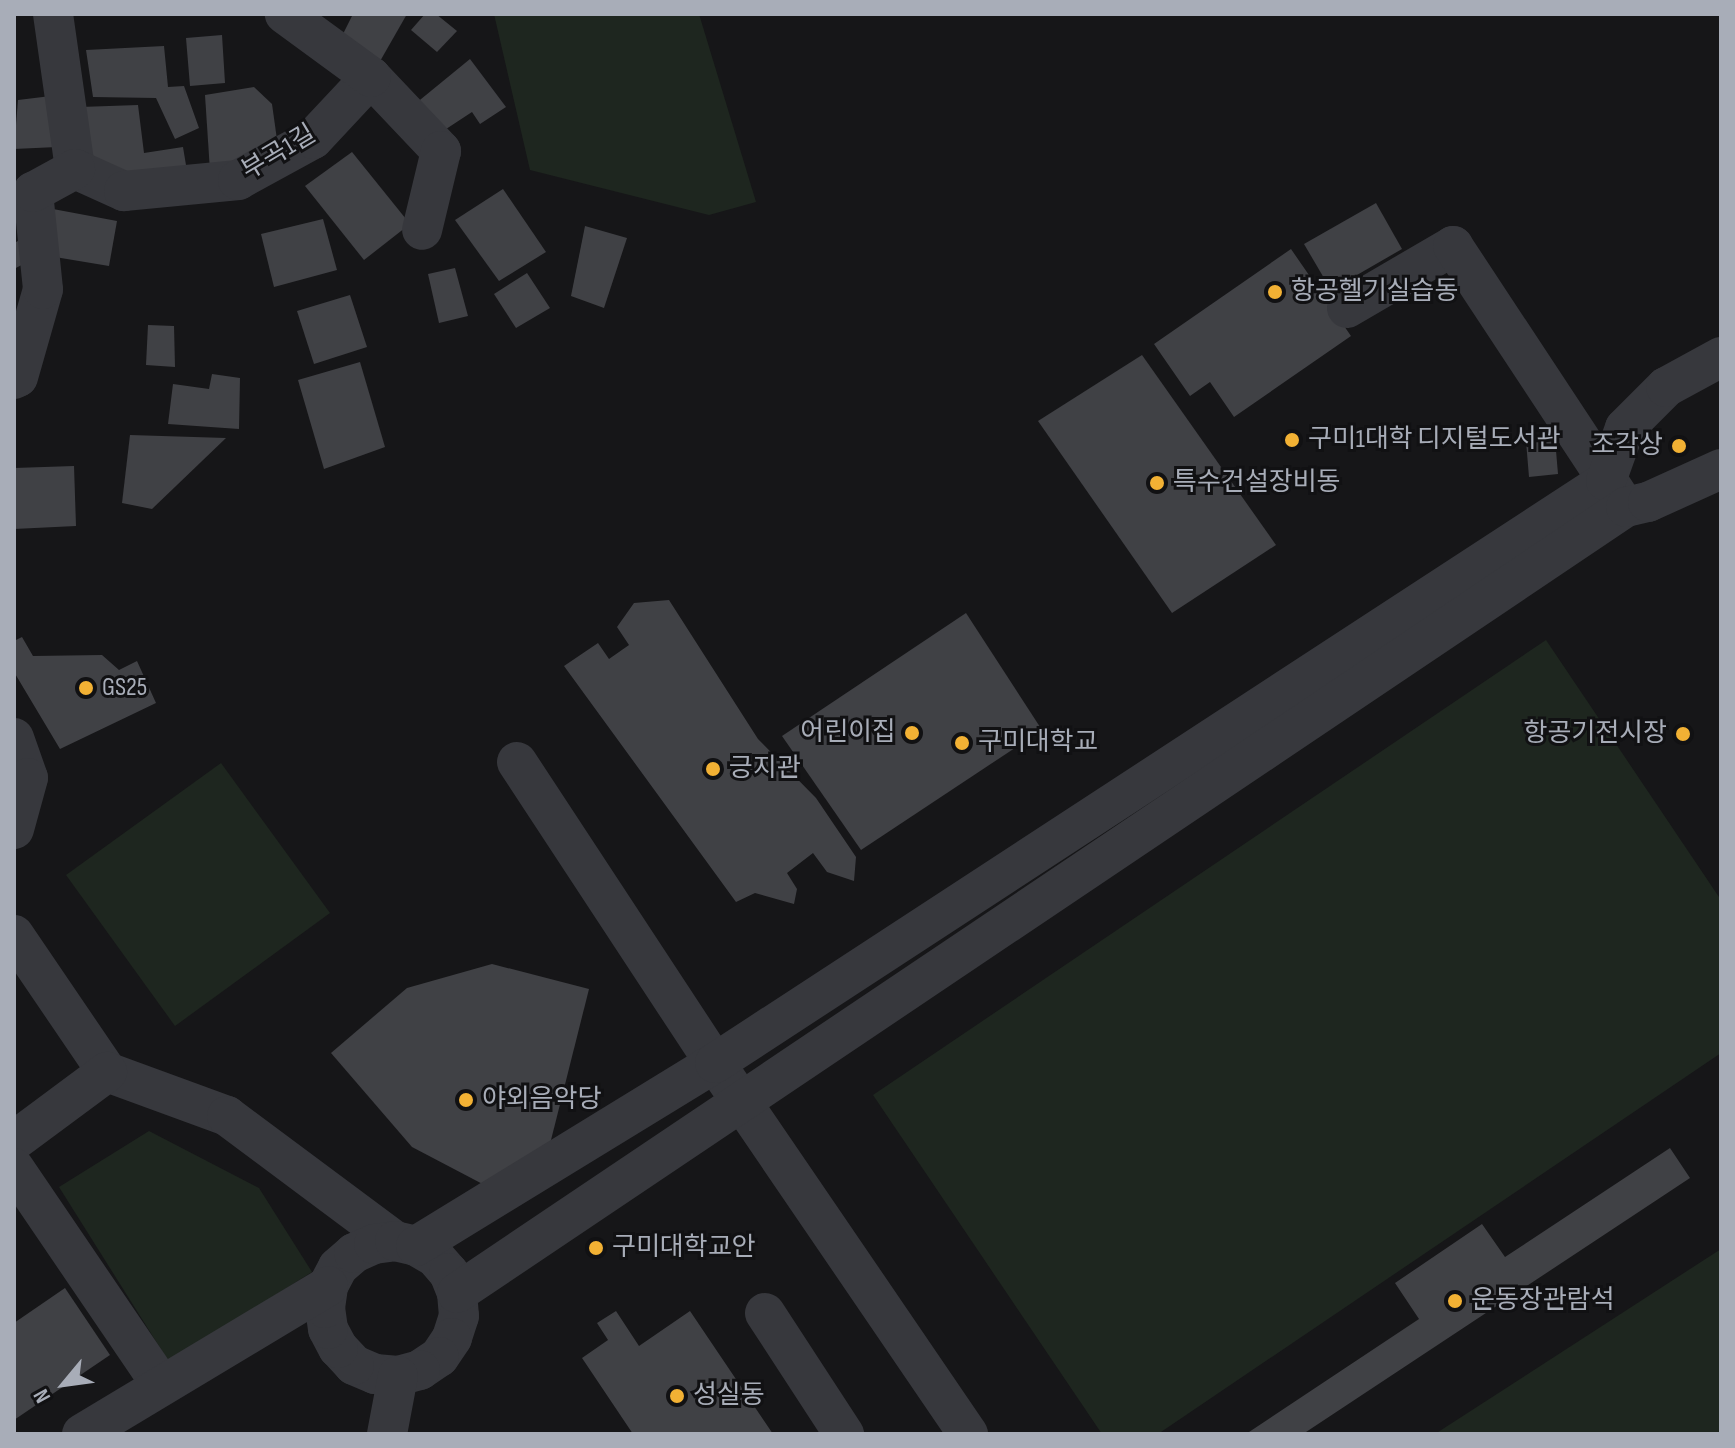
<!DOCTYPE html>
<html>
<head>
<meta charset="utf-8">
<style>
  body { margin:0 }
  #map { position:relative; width:1735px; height:1448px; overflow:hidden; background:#161618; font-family:"Sofia Sans Condensed","Noto Sans KR",sans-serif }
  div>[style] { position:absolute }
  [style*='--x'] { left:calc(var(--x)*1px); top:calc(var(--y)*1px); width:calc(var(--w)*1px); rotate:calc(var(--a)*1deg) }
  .green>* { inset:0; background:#1e261f }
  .building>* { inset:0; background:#404145 }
  .minor>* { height:40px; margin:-20px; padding:0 20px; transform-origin:20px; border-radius:20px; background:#37383d }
  .dots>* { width:22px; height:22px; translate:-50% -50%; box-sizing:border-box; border:4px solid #111113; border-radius:50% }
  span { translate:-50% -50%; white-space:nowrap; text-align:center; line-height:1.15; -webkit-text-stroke:6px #111113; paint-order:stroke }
  .street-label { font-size:26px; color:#a8adb8 }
  .poi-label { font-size:26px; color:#a8adb8 }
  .left { translate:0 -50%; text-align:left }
  .right { translate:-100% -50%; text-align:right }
  .frame { position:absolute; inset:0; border:16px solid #a8adb8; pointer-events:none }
  .north { position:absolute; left:24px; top:1344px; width:80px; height:80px; -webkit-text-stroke:6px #111113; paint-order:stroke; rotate:241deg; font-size:22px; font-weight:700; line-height:32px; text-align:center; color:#a8adb8 }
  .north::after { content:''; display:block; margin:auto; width:28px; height:36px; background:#a8adb8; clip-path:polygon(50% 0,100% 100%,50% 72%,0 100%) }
</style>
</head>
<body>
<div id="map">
  <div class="green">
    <i style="clip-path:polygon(494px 14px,699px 14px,756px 202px,709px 215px,530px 170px)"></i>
    <i style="clip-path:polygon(1546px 640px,1721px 900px,1721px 1053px,1158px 1434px,1102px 1434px,873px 1095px)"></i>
    <i style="clip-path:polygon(221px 763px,330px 913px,175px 1026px,66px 875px)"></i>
    <i style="clip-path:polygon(149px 1131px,259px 1188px,312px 1272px,169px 1362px,59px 1187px)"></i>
    <i style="clip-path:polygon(1721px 1249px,1721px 1434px,1435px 1434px)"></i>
  </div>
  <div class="building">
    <i style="clip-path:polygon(353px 14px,407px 14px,379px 63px,340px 40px)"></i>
    <i style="clip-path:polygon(425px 14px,436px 14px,457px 31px,437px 52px,411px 30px)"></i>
    <i style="clip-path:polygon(222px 35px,225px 83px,190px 86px,186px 38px)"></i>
    <i style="clip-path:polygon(164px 46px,168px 87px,184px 86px,199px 128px,175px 139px,156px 98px,93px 97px,86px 50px)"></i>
    <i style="clip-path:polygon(470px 59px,506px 107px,480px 124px,472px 112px,440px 133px,415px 104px)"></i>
    <i style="clip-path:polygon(254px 87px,272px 104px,279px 154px,210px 171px,205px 95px)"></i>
    <i style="clip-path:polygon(51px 96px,57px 147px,14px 149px,18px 100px)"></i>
    <i style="clip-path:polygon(138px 105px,144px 153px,183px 147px,187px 171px,131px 179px,81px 154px,80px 107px)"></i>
    <i style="clip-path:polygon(352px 152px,410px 224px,364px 260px,305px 186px)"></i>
    <i style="clip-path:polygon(503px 189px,546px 252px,499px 281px,455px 220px)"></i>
    <i style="clip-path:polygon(1376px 203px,1402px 249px,1331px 290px,1304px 244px)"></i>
    <i style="clip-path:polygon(53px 209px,117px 221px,109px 266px,49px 256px)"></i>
    <i style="clip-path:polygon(323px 219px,337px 270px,274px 287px,261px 234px)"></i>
    <i style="clip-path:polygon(585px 226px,627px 238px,604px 308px,571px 296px)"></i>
    <i style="clip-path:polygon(24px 238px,33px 259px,14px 269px,14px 243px)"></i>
    <i style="clip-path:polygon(1291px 249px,1351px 336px,1234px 417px,1210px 382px,1190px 396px,1154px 344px)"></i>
    <i style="clip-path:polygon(455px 268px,468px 316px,439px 323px,428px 274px)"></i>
    <i style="clip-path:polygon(527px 273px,550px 308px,516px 328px,494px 294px)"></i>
    <i style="clip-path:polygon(350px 295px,367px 347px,314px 364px,297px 311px)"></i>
    <i style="clip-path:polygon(148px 325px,174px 326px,175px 367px,146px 365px)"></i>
    <i style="clip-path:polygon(1142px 355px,1276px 545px,1172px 613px,1038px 421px)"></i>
    <i style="clip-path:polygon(360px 362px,385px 447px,324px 469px,298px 380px)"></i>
    <i style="clip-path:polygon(212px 374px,240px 378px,239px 429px,168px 424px,173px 384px,209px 389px)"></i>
    <i style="clip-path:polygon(130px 435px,226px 438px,152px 509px,122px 503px)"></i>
    <i style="clip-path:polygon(1555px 439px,1558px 474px,1529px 477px,1526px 441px)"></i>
    <i style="clip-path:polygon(74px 466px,76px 526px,14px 529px,14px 468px)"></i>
    <i style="clip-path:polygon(669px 600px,758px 739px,816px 798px,856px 857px,854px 881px,827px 872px,813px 853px,787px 873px,797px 889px,794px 904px,755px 893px,736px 902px,564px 666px,598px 643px,609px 659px,629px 645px,617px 627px,634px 603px)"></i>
    <i style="clip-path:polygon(966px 613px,1042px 730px,861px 850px,782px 736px)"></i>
    <i style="clip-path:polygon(22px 637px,33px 656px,102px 655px,119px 670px,137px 661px,156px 703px,60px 749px,14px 672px,14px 641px)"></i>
    <i style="clip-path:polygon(492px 964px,589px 989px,547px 1156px,494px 1190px,412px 1147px,331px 1053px,407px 988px)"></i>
    <i style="clip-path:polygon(1670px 1148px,1690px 1178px,1303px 1434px,1246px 1434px,1419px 1319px,1395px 1283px,1482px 1224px,1505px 1257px)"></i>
    <i style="clip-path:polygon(65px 1288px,110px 1355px,14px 1420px,14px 1323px)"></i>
    <i style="clip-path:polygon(616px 1311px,639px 1346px,690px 1311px,773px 1434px,633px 1434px,582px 1358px,608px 1340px,597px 1323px)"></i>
  </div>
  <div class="minor">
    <i style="--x:53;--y:14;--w:157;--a:81.9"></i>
    <i style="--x:371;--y:77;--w:102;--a:46.6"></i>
    <i style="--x:441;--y:151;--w:81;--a:103.5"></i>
    <i style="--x:75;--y:169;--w:54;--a:24.2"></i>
    <i style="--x:124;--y:191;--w:115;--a:-5.5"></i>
    <i style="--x:238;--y:180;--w:85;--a:-28.7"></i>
    <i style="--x:313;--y:139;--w:85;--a:-46.9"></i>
    <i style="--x:371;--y:77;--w:107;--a:-143.8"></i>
    <i style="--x:1347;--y:308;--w:123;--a:-30.3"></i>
    <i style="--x:1453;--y:246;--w:298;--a:56.6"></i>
    <i style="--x:14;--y:379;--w:4;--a:-27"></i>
    <i style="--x:18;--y:377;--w:91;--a:-74.1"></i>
    <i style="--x:43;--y:289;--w:98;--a:-95.9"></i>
    <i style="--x:33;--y:192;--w:48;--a:-28.7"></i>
    <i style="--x:14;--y:738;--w:42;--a:70.7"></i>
    <i style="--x:28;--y:778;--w:53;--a:105.4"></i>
    <i style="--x:517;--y:762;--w:360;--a:56.7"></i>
    <i style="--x:715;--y:1063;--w:449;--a:55.7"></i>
    <i style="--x:14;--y:935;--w:166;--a:55.8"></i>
    <i style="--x:107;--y:1072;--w:128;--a:20.1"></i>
    <i style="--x:227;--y:1116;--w:209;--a:36.7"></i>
    <i style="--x:14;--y:1141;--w:116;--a:-36.6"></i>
    <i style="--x:14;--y:1168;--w:261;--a:55.8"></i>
    <i style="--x:416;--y:1246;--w:22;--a:30"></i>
    <i style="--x:435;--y:1257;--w:21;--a:49"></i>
    <i style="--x:449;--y:1273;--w:22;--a:68"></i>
    <i style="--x:457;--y:1293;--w:23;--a:85"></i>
    <i style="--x:459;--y:1316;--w:23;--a:108"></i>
    <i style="--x:452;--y:1338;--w:23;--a:124"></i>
    <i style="--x:439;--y:1357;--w:23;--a:146"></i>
    <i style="--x:420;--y:1370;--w:23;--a:165"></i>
    <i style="--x:398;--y:1376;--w:23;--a:-175"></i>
    <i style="--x:375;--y:1374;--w:23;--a:-157"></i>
    <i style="--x:354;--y:1365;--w:23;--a:-133"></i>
    <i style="--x:338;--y:1348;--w:21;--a:-118"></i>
    <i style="--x:328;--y:1329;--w:21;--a:-98"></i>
    <i style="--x:325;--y:1308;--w:22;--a:-82"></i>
    <i style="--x:328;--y:1286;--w:21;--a:-62"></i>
    <i style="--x:338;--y:1267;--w:21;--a:-41"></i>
    <i style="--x:354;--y:1253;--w:22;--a:-24"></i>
    <i style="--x:374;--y:1244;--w:21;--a:-8"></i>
    <i style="--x:395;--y:1241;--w:22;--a:13"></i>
    <i style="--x:416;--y:1246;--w:351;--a:-31.5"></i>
    <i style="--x:715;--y:1063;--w:1064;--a:-33.15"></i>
    <i style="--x:1606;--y:481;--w:56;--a:-70.3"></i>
    <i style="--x:1625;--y:428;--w:58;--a:-45"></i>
    <i style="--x:1666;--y:387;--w:63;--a:-28.6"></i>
    <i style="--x:457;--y:1293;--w:1409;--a:-33.92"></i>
    <i style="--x:1626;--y:507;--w:23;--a:-13"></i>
    <i style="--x:1648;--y:502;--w:80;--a:-24.3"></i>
    <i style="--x:765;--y:1313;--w:145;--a:56.9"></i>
    <i style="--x:82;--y:1434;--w:287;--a:-31"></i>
    <i style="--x:387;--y:1434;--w:59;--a:-79.3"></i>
  </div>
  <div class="dots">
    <i style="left:1275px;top:292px;background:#f2b134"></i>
    <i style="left:1292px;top:440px;background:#f2b134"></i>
    <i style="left:1679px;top:446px;background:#f2b134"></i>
    <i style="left:1157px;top:483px;background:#f2b134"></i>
    <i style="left:86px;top:688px;background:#f2b134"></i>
    <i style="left:912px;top:733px;background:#f2b134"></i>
    <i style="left:1683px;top:734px;background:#f2b134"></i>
    <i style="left:962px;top:743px;background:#f2b134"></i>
    <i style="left:713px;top:769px;background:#f2b134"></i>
    <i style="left:466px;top:1100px;background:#f2b134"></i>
    <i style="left:596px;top:1248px;background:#f2b134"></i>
    <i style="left:1455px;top:1301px;background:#f2b134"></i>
    <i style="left:677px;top:1396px;background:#f2b134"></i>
  </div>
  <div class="street-label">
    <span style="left:279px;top:153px;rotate:-31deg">부곡1길</span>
  </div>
  <div class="poi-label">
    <span class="left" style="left:1291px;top:292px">항공헬기실습동</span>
    <span class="left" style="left:1308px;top:440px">구미1대학 디지털도서관</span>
    <span class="right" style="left:1663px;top:446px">조각상</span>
    <span class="left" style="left:1173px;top:483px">특수건설장비동</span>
    <span class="left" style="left:102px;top:688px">GS25</span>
    <span class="right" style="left:896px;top:733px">어린이집</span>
    <span class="right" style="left:1667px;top:734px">항공기전시장</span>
    <span class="left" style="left:978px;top:743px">구미대학교</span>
    <span class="left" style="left:729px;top:769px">긍지관</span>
    <span class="left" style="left:482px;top:1100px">야외음악당</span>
    <span class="left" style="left:612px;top:1248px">구미대학교안</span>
    <span class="left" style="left:1471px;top:1301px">운동장관람석</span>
    <span class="left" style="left:693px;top:1396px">성실동</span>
  </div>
  <div class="frame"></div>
  <div class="north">N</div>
</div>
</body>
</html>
